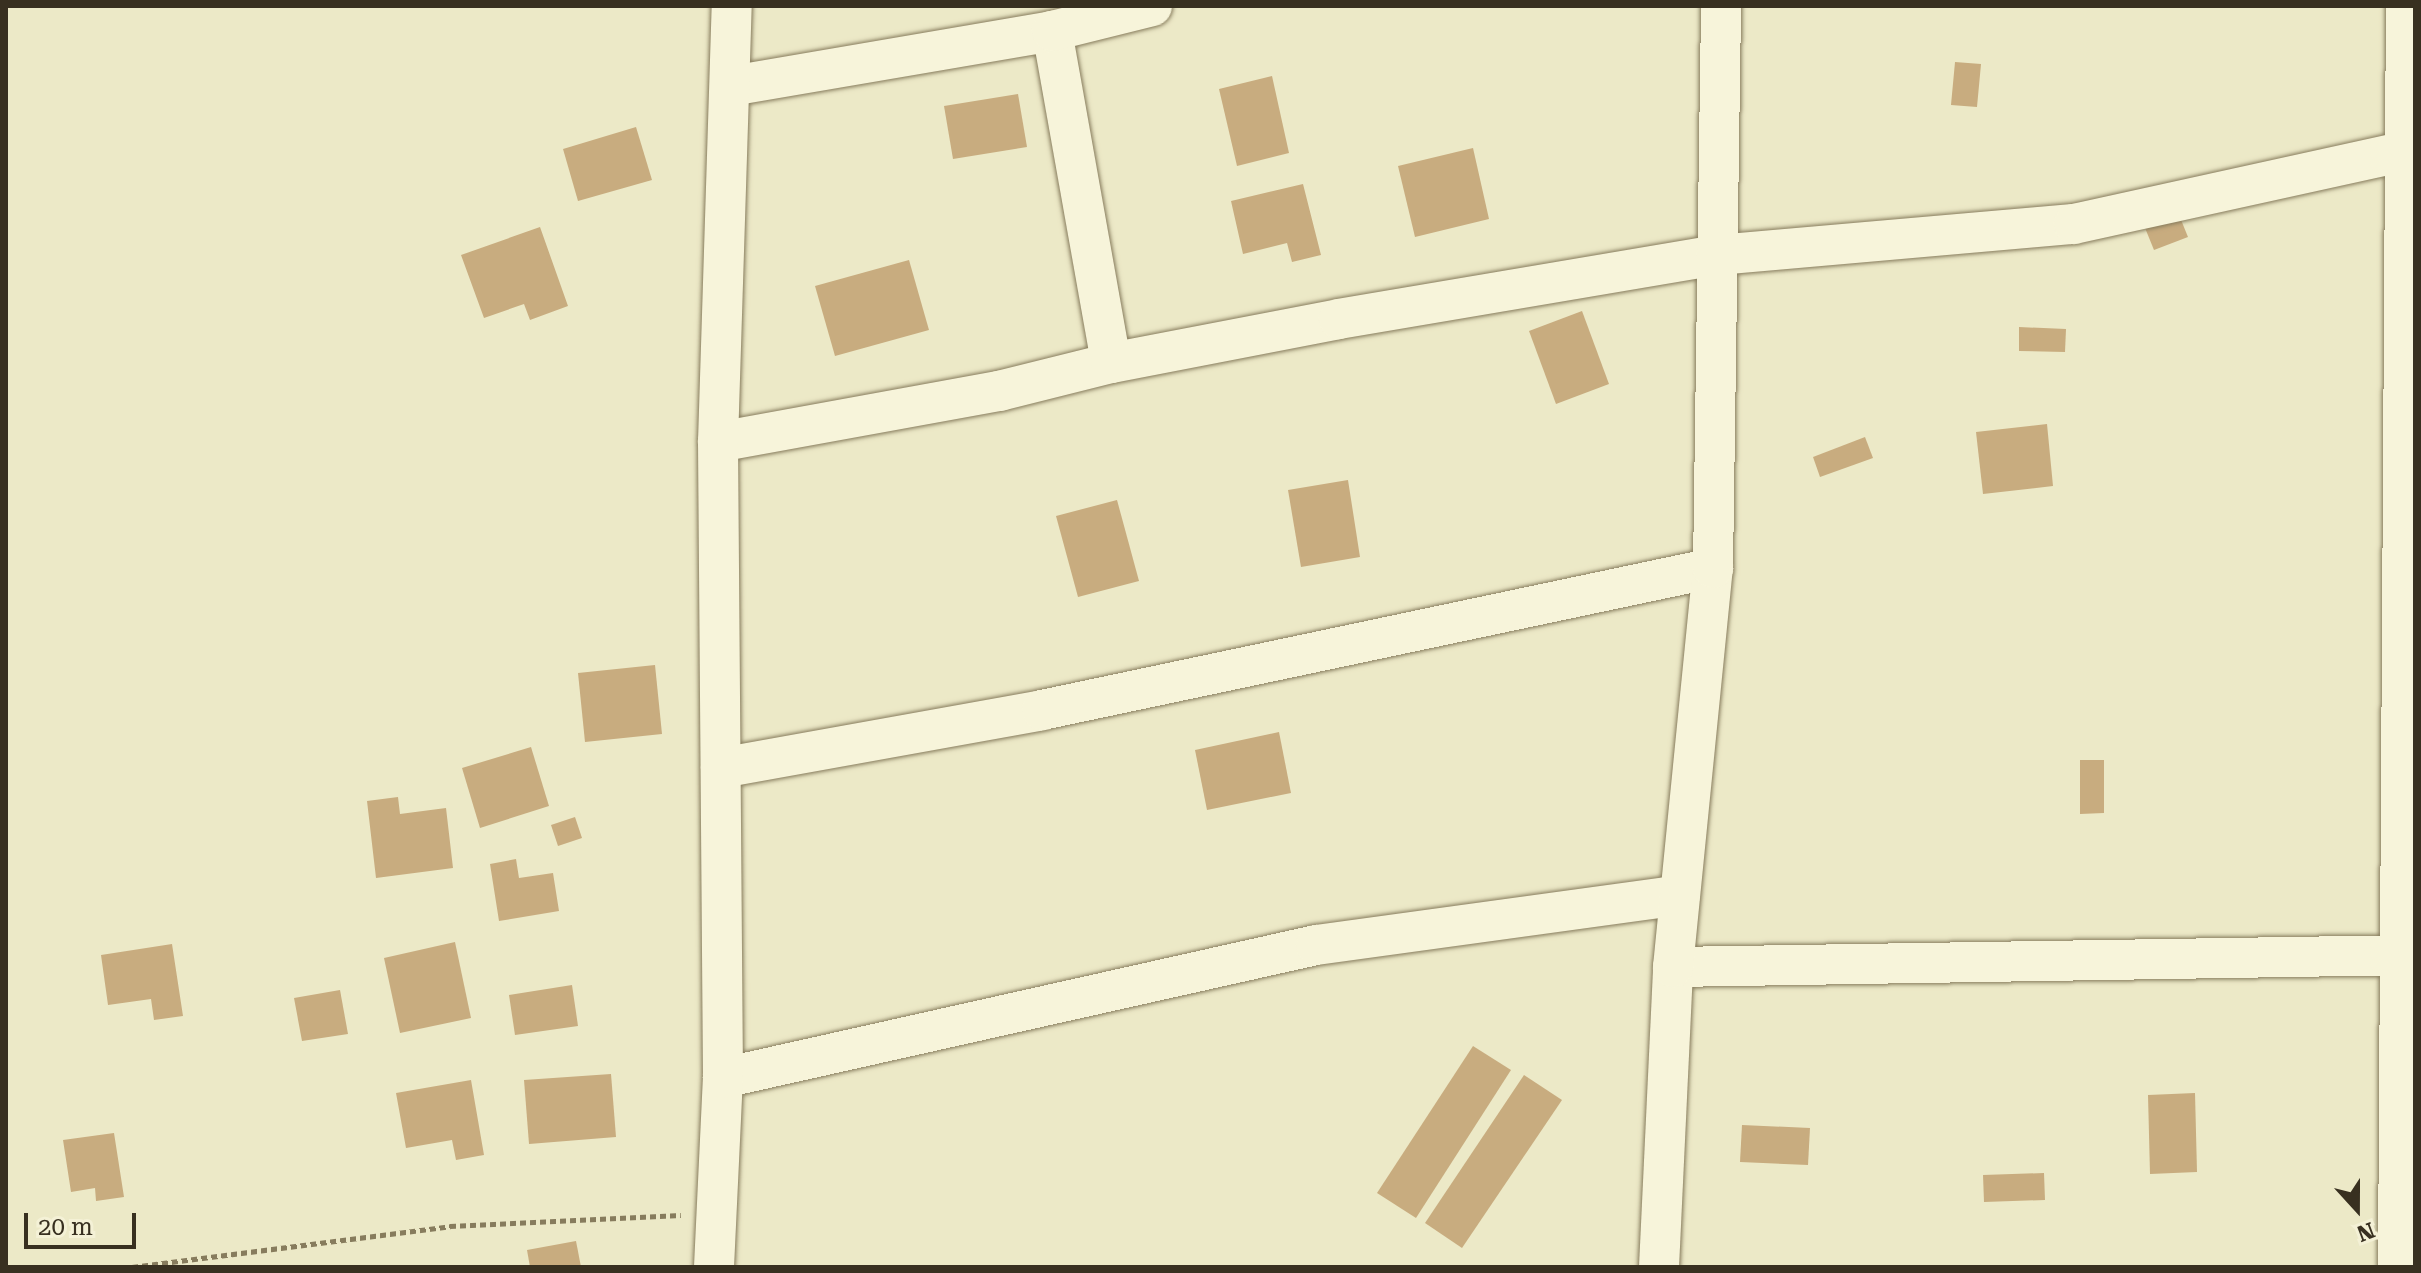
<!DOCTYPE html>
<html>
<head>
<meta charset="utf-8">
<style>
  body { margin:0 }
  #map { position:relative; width:2421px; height:1273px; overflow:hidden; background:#ece9c7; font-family:"Roboto Serif",serif }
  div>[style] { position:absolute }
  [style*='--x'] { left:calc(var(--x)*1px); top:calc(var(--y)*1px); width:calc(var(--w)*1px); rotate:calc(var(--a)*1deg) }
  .building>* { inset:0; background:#c8ac7f }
  .path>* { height:5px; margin-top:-2.5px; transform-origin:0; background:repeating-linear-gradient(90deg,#877c5d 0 6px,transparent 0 10px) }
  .roads { filter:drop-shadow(0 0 2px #877c5d) drop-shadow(0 0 2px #877c5d) }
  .minor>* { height:40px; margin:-20px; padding:0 20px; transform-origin:20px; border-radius:20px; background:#f7f4da }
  span { translate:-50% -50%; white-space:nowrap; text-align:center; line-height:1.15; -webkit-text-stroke:6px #f4f1d6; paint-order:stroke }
  .frame { position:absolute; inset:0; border:8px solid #383020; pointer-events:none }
  .north { position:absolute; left:2317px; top:1169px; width:80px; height:80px; -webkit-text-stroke:6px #f4f1d6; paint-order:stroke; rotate:159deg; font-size:22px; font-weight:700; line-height:32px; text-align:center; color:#383020 }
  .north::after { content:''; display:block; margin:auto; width:28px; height:36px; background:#383020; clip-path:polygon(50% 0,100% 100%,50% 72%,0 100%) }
  .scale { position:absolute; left:24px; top:1213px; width:112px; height:36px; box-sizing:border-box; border:4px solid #383020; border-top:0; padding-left:10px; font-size:24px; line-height:28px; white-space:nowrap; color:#383020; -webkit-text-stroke:6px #f4f1d6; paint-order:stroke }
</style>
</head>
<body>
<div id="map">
  <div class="building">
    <i style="clip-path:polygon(1955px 62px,1981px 64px,1977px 107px,1951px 105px)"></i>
    <i style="clip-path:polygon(1272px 76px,1289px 153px,1237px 166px,1219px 89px)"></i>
    <i style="clip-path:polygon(1018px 94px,1027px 147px,953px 159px,944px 106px)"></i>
    <i style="clip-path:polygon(636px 127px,652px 180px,578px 201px,563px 149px)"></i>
    <i style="clip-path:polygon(1473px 148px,1489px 219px,1415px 237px,1398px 166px)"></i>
    <i style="clip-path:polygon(1303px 184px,1321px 255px,1292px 262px,1287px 243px,1243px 254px,1231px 201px)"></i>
    <i style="clip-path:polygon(2177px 210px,2188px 237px,2154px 250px,2143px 223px)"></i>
    <i style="clip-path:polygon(540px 227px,568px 306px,530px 320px,524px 304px,484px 318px,461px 255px)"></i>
    <i style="clip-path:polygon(909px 260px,929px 330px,835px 356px,815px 286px)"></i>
    <i style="clip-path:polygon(1582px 311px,1609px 384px,1556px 404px,1529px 331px)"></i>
    <i style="clip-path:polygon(2019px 327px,2066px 329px,2065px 352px,2019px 351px)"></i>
    <i style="clip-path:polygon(2047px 424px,2053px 486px,1983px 494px,1976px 432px)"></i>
    <i style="clip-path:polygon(1865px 437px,1873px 458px,1820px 477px,1813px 457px)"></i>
    <i style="clip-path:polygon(1348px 480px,1360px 557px,1301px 567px,1288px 490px)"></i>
    <i style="clip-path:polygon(1117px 500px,1139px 581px,1078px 597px,1056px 516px)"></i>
    <i style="clip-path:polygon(655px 665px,662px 734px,585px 742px,578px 673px)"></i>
    <i style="clip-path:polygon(1279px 732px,1291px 793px,1207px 810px,1195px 750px)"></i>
    <i style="clip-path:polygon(531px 747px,549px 806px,480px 828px,462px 768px)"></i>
    <i style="clip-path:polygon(2080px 760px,2104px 760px,2104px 813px,2080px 814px)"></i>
    <i style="clip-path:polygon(398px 797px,400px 814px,446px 808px,453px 868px,376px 878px,367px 801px)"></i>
    <i style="clip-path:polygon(575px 817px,582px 838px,558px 846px,551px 825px)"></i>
    <i style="clip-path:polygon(516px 859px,519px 878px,553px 873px,559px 911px,499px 921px,490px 864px)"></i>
    <i style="clip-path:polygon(455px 942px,471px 1018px,400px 1033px,384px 958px)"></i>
    <i style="clip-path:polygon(172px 944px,183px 1016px,154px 1020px,151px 999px,108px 1005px,101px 955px)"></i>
    <i style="clip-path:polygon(572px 985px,578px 1026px,515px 1035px,509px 995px)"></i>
    <i style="clip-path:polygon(340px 990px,348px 1034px,302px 1041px,294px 998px)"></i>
    <i style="clip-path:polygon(1473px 1046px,1511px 1070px,1416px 1218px,1377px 1193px)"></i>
    <i style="clip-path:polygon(611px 1074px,616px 1137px,529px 1144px,524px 1080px)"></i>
    <i style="clip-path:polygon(1524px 1075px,1562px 1100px,1462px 1248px,1425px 1223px)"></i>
    <i style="clip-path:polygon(471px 1080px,484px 1155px,456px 1160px,452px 1140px,406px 1148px,396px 1093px)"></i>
    <i style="clip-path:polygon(2195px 1093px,2197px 1172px,2150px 1174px,2148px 1095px)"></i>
    <i style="clip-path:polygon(1742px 1125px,1810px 1128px,1808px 1165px,1740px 1162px)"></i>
    <i style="clip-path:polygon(114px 1133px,124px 1197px,96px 1201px,95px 1188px,71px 1192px,63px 1140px)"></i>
    <i style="clip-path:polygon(2044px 1173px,2045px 1200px,1984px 1202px,1983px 1175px)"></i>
    <i style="clip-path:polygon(576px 1241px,581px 1267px,530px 1267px,527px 1250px)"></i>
  </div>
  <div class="path">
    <i style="--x:132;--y:1267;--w:321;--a:-7.3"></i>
    <i style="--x:450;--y:1226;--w:231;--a:-2.7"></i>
  </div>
  <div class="roads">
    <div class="minor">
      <i style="--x:1052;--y:31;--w:337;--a:79.9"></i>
      <i style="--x:731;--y:86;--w:326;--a:-9.7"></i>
      <i style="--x:1052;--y:31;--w:103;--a:-14"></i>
      <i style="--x:718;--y:442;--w:286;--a:-10.3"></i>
      <i style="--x:999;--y:391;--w:115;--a:-14"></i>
      <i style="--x:1111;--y:363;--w:232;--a:-10.9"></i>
      <i style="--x:1339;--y:319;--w:383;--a:-9.6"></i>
      <i style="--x:1717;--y:255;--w:358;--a:-5"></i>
      <i style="--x:2074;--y:224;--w:349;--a:-12.4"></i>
      <i style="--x:721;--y:768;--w:326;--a:-10.2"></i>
      <i style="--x:1042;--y:710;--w:686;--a:-11.95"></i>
      <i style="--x:1673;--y:967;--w:742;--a:-0.93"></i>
      <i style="--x:723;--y:1078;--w:608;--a:-12.64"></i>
      <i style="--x:1316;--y:945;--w:367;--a:-7.8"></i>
      <i style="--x:714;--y:1267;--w:189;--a:-87.3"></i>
      <i style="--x:723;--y:1078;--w:636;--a:-90.45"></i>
      <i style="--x:718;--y:442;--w:436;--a:-88.2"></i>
      <i style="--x:1659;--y:1267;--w:300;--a:-87.3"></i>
      <i style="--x:1673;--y:967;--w:401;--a:-84.3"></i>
      <i style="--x:1713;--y:568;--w:562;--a:-89.18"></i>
      <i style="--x:2398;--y:1267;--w:1261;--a:-89.64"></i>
    </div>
  </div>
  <div class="frame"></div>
  <div class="north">N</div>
  <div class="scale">20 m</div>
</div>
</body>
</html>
